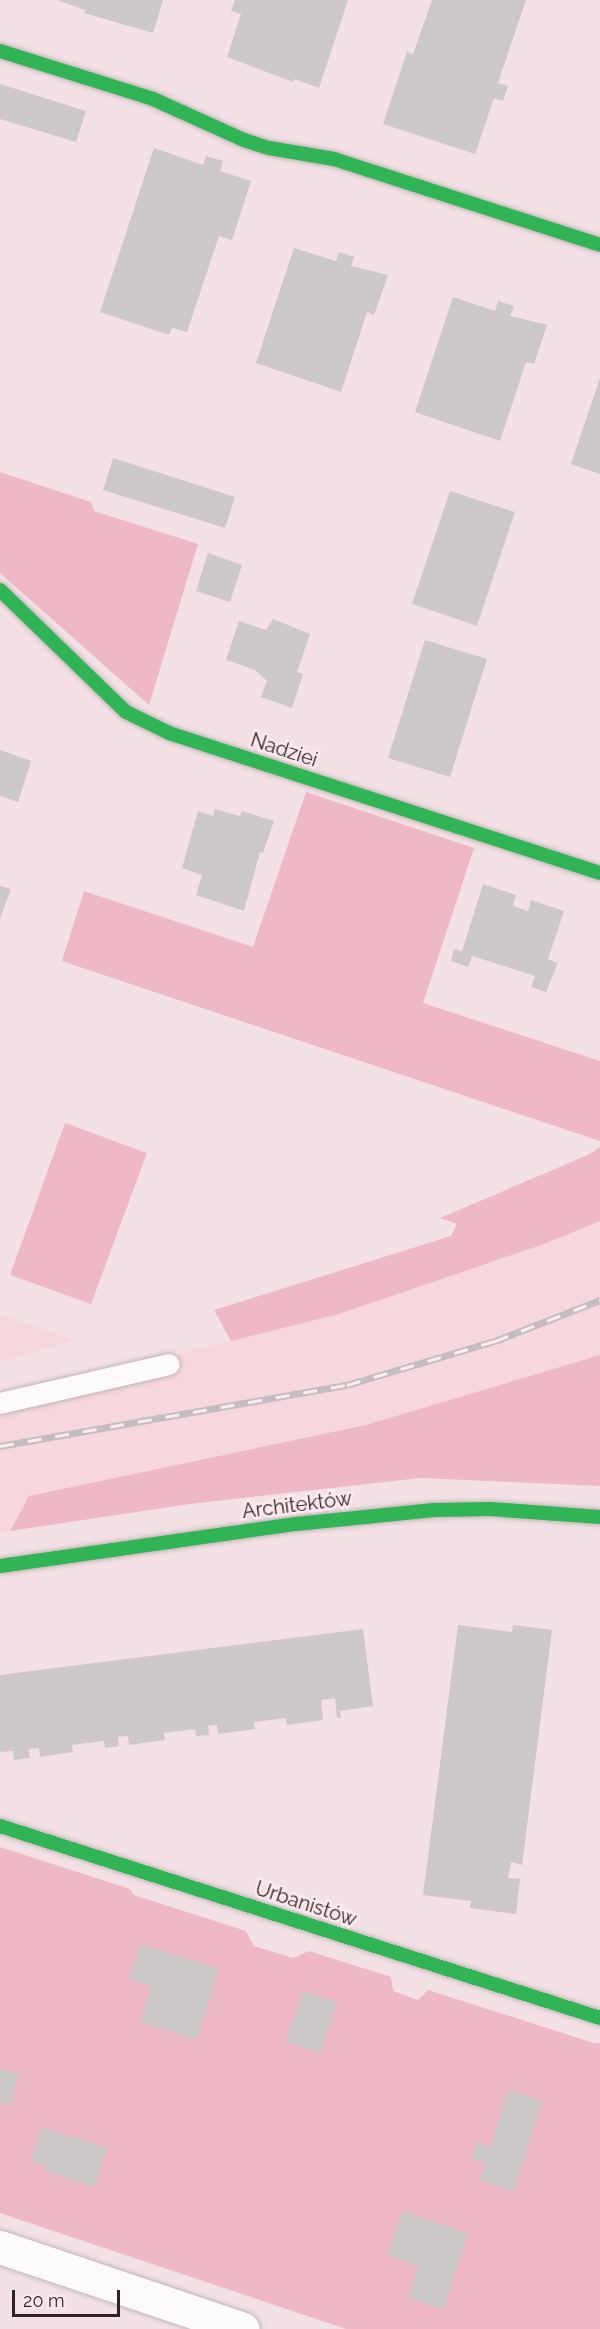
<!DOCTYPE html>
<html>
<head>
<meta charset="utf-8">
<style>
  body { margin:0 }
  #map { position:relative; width:600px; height:2329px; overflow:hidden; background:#f3e1e5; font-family:Raleway,sans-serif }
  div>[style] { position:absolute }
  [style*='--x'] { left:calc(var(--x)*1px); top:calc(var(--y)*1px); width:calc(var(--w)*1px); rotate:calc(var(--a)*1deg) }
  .built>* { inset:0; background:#f5d7dd }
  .green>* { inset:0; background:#eeb8c6 }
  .building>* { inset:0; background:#ccc9c8 }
  .roads { filter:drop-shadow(0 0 2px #c2b4b7) drop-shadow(0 0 2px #c2b4b7) }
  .lane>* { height:21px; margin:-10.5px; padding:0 10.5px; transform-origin:10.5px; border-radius:10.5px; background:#fdfafb }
  .street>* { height:33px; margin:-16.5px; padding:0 16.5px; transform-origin:16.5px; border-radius:16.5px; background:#fdfafb }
  .fast>* { height:14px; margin:-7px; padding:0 7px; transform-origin:7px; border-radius:7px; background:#30b455 }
  .rail>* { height:7px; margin-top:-3.5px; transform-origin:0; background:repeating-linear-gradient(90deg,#ffebef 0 14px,#c3bdbf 0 28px); box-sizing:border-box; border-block:2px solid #c3bdbf }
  span { translate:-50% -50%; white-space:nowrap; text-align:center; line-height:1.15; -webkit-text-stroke:5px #ffebef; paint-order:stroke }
  .street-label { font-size:20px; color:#2f2326 }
  .scale { position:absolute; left:12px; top:2290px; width:108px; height:27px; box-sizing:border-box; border:3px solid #2f2326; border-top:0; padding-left:8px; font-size:18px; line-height:21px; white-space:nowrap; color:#2f2326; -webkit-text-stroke:4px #ffebef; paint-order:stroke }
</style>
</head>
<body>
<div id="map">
  <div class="built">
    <i style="clip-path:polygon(600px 1221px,600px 1355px,366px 1425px,29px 1496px,10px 1531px,0 1533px,0 1398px,339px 1314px,544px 1244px)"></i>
    <i style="clip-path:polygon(0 1315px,74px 1340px,0 1362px)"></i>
  </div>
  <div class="green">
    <i style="clip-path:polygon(0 472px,91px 502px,94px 511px,198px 544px,149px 705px,0 573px)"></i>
    <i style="clip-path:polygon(306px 792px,474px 848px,423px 1003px,600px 1061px,600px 1141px,62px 961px,84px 891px,253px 947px)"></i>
    <i style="clip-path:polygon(65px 1123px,147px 1153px,91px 1304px,10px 1275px)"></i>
    <i style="clip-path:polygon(600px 1147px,600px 1221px,544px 1244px,339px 1314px,231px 1341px,214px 1310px,451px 1236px,457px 1224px,440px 1218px,590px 1154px)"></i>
    <i style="clip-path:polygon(600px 1355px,600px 1486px,420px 1478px,190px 1504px,10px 1531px,29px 1496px,366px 1425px)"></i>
    <i style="clip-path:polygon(0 1847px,130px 1889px,134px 1895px,246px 1931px,254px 1946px,293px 1958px,309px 1951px,391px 1977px,393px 1991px,418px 2000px,428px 1990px,594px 2043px,600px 2043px,600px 2329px,346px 2329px,0 2213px)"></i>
  </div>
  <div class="building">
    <i style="clip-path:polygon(57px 0,163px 0,153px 33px,84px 13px,85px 10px)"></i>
    <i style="clip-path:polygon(235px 0,348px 0,319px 88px,294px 79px,293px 82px,227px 57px,241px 14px,231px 11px)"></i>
    <i style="clip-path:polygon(432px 0,526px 0,498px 83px,508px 86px,503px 101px,494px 98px,475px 154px,383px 124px,407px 52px,413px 54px)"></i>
    <i style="clip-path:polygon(0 84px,86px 111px,76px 142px,0 119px)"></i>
    <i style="clip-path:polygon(154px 148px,203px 165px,206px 156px,223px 161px,220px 171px,251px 181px,232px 240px,219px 236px,187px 332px,172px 328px,169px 335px,100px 312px)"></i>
    <i style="clip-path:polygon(294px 248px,336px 261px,339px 252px,354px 257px,351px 266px,388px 275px,374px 315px,367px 312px,341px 392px,256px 363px)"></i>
    <i style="clip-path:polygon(453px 297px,495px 311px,498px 301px,514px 306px,510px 316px,547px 325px,534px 364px,526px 362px,500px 441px,415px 412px)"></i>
    <i style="clip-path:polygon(600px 378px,600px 474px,571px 464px)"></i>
    <i style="clip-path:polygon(113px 458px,235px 497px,225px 528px,103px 490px)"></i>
    <i style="clip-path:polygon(450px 491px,515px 512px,477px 626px,412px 604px)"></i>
    <i style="clip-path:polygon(208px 553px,242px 565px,230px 602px,196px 591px)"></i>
    <i style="clip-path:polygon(273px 619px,310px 634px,297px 672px,303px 674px,292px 708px,261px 697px,267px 681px,255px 670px,226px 660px,239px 621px,266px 630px)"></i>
    <i style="clip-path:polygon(425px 640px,487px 659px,450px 777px,388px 758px)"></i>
    <i style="clip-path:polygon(0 750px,31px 761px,18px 802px,0 796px)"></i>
    <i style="clip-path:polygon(215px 809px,240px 816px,242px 811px,274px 821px,263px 853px,260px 852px,244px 911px,196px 895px,202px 875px,182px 868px,198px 811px,213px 816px)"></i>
    <i style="clip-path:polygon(483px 884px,516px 895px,513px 906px,528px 911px,531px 900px,564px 911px,548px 959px,558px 963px,546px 992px,531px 987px,535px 976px,472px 956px,468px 967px,451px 961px,454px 949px,462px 951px)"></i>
    <i style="clip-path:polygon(0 886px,11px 889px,0 919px)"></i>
    <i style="clip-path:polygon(458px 1625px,512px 1632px,513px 1625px,552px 1630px,522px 1865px,511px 1862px,508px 1878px,520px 1879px,516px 1914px,470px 1908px,471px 1901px,423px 1895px)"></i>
    <i style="clip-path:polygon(363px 1629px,373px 1706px,340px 1711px,341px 1718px,337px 1718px,335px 1698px,321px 1700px,323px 1720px,287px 1725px,286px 1718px,254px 1722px,255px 1729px,218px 1734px,217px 1725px,208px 1726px,209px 1735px,196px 1736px,195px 1729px,164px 1733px,165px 1740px,129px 1745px,128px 1736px,118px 1737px,119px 1746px,105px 1748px,104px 1741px,72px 1745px,73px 1752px,40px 1757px,39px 1748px,29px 1749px,30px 1758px,14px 1760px,13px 1751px,0 1752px,0 1675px)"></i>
    <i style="clip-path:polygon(140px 1944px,219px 1969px,197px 2040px,140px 2022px,151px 1986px,129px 1979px)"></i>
    <i style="clip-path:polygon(303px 1991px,337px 2002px,320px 2053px,286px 2041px)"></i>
    <i style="clip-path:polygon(0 2068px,19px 2074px,9px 2106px,0 2103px)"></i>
    <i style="clip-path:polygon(508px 2090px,542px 2101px,514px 2191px,479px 2180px,486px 2163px,471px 2159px,476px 2142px,490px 2147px)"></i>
    <i style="clip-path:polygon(42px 2127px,107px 2148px,94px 2187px,45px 2171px,47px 2167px,31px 2162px)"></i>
    <i style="clip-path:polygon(402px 2211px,468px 2233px,443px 2310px,408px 2298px,418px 2266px,409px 2263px,405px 2269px,406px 2262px,387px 2255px)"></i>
  </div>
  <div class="roads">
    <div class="lane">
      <i style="--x:0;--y:1403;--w:173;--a:-13"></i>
    </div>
    <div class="street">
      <i style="--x:0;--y:2247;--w:256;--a:18.6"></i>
    </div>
    <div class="fast">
      <i style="--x:0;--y:51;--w:160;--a:17.4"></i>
      <i style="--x:153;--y:99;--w:100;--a:24.3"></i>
      <i style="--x:244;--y:140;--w:26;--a:18"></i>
      <i style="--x:269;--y:148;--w:66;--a:9.6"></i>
      <i style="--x:334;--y:159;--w:280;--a:17.9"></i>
      <i style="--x:0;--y:590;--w:175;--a:44.1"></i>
      <i style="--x:126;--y:712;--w:48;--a:26"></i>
      <i style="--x:169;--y:733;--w:453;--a:18"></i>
      <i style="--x:0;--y:1566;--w:299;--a:-8.1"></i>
      <i style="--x:296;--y:1524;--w:139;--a:-5.8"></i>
      <i style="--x:434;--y:1510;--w:56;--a:-1"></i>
      <i style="--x:490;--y:1509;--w:110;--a:4.2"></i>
      <i style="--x:0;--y:1826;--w:630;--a:17.74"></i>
    </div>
  </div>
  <div class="rail">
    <i style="--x:0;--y:1446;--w:352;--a:-10"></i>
    <i style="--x:347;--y:1385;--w:154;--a:-16.6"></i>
    <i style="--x:495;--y:1341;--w:113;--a:-21.3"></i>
  </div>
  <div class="street-label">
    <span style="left:284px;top:750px;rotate:18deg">Nadziei</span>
    <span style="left:297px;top:1505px;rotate:-7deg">Architektów</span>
    <span style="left:306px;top:1904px;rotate:18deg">Urbanistów</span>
  </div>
  <div class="scale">20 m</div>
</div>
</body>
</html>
